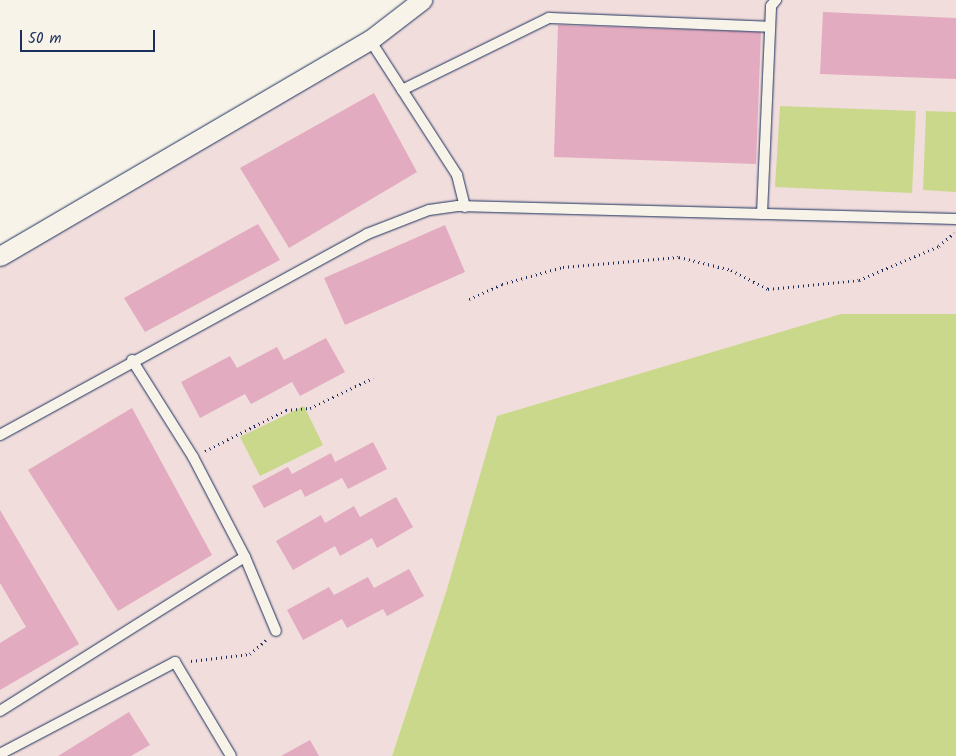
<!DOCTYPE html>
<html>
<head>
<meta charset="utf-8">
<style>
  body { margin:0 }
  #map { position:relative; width:956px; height:756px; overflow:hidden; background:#f7f3e8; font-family:Kalam,sans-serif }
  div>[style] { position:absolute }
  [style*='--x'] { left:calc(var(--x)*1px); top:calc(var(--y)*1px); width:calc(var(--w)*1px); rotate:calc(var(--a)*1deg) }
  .built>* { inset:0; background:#f1dddc }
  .green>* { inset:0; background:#cad88b }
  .building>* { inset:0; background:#e3abbf }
  .path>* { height:3px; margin-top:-1.5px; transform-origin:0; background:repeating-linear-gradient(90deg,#1b2f5e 0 1px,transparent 0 5px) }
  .roads { filter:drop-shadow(0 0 1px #1b2f5e) drop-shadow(0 0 1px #1b2f5e) }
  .service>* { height:10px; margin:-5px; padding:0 5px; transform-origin:5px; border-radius:5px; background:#f7f3e8 }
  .minor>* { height:19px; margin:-9.5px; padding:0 9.5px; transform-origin:9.5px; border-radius:9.5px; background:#f7f3e8 }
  span { translate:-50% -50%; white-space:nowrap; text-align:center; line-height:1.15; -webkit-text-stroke:5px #f7f3e8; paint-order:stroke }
  .scale { position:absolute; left:20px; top:30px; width:135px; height:22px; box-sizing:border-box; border:2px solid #1b2f5e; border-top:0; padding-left:6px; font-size:15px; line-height:18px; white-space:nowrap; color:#1b2f5e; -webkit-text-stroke:4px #f7f3e8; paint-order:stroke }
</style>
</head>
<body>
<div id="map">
  <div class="built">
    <i style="clip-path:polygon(431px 0,956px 0,956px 314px,841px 314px,447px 589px,392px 756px,0 756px,0 255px)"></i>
  </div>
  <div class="green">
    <i style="clip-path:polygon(780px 106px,916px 111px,912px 193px,775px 187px)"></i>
    <i style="clip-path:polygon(926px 111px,956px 112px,956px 192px,923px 190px)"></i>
    <i style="clip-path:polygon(841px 314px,956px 314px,956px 756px,392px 756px,447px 589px,497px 416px)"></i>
    <i style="clip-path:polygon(304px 406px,323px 445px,260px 476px,240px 437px)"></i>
  </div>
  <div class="building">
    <i style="clip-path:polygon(823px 12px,956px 18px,956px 79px,820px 74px)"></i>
    <i style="clip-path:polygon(558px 25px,761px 32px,756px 164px,554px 157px)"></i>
    <i style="clip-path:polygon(374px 93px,417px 172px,289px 248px,240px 168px)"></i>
    <i style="clip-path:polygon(258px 224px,280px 260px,145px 332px,124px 298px)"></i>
    <i style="clip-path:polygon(445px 225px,465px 272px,345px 325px,324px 278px)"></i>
    <i style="clip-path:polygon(326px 338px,345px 372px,300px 396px,292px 382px,251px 404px,245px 394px,200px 418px,181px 382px,230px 356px,237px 368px,277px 347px,284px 360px)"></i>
    <i style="clip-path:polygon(132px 408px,212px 555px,118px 611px,28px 470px)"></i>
    <i style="clip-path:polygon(373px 442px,387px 469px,348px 489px,342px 478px,305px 497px,301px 489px,264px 508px,252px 486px,288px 467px,292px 474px,331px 453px,335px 462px)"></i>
    <i style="clip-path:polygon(396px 497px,413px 527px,377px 548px,372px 538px,340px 556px,335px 546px,293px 570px,276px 541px,321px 515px,325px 523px,354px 506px,360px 517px)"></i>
    <i style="clip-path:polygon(0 510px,79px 644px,0 690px,0 643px,26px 627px,0 583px)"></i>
    <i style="clip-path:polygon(409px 569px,424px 596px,387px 616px,383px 609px,347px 628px,342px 619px,303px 640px,287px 610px,329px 587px,334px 595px,368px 577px,374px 588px)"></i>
    <i style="clip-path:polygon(129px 712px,150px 745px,131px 756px,58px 756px)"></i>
    <i style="clip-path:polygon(310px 740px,319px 756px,281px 756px)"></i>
  </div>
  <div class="path">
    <i style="--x:469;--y:299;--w:36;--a:-24"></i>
    <i style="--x:502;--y:284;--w:63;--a:-15.6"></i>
    <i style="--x:563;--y:267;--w:116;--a:-4.9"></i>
    <i style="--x:679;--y:257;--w:54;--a:14"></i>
    <i style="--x:731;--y:270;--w:42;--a:27.2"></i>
    <i style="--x:768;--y:289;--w:91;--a:-5.6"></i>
    <i style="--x:859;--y:280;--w:87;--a:-23"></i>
    <i style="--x:939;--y:246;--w:20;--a:-41"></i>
    <i style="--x:205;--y:451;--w:91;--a:-26.8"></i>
    <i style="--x:286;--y:410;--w:24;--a:-5"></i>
    <i style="--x:310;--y:408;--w:70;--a:-25.5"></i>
    <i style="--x:191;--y:661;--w:59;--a:-6.8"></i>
    <i style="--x:250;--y:654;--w:21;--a:-41"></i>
  </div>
  <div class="roads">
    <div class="service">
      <i style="--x:370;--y:40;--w:161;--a:57.2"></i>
      <i style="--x:457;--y:175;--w:33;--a:76"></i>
      <i style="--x:402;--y:90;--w:164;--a:-26.1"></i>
      <i style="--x:549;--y:18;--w:221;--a:2.3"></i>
      <i style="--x:762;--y:214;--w:208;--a:-87.5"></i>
      <i style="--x:771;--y:6;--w:8;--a:-50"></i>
      <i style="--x:132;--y:360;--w:115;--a:57.8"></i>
      <i style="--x:193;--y:457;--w:113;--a:62.5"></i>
      <i style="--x:245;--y:557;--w:80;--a:67.3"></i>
      <i style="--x:0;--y:435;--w:418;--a:-28.7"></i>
      <i style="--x:367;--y:234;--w:66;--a:-21.2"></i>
      <i style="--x:429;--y:210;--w:29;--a:-8"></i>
      <i style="--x:458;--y:206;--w:498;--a:1.5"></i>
      <i style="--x:0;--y:711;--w:289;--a:-32.2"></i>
      <i style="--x:0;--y:754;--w:198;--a:-27.7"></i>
      <i style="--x:175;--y:662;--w:109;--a:59.2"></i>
    </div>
    <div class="minor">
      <i style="--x:0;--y:256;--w:428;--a:-30.3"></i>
      <i style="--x:370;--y:40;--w:66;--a:-37.6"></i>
    </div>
  </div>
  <div class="scale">50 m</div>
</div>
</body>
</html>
